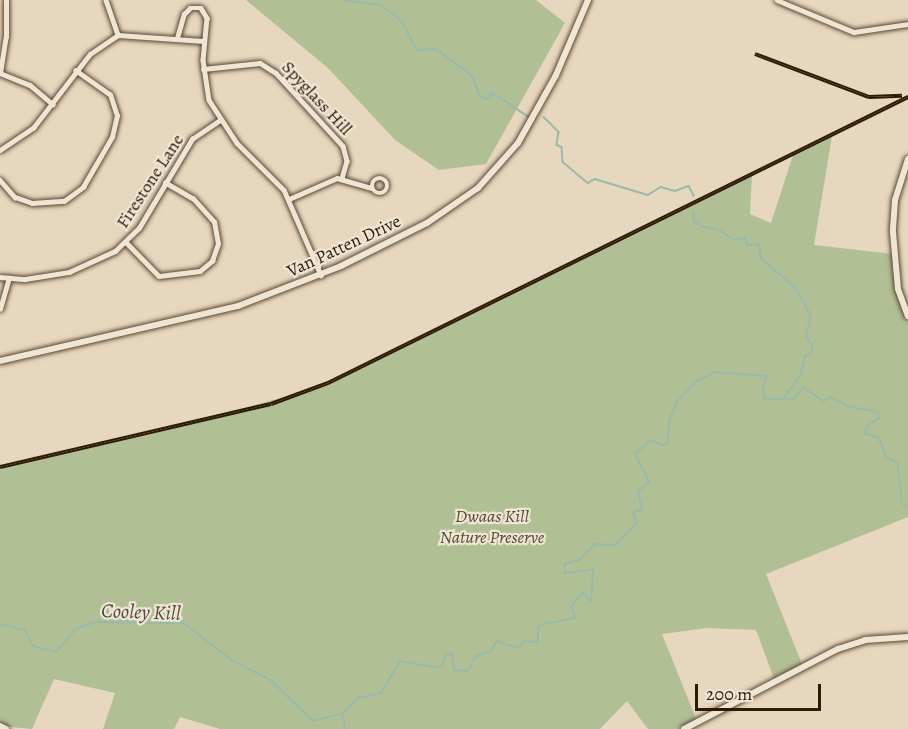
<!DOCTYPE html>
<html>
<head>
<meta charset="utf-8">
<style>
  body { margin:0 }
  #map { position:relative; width:908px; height:729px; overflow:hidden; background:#e7d7be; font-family:Alegreya,serif }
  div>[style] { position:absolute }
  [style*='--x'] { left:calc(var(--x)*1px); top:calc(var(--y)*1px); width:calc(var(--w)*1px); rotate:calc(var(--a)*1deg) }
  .green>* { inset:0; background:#b1bf95 }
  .stream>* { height:1.5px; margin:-0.75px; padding:0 0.75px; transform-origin:0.75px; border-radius:0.75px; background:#98baab }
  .roads { filter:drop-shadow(0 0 2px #5b4834) drop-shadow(0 0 2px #5b4834) }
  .minor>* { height:4.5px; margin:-2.25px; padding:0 2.25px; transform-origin:2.25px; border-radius:2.25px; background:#efe5d5 }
  .minor>.ring { margin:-2.25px; padding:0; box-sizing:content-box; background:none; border:4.5px solid #efe5d5; border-radius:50% }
  .tertiary>* { height:6px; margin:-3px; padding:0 3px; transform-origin:3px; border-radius:3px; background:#efe5d5 }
  .rail>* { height:4px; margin-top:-2px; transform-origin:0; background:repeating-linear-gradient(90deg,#efe5d5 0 4.5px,#2c1906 0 9px); box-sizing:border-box; border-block:2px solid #2c1906 }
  span { translate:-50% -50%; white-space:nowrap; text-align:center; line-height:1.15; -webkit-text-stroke:4.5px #efe5d5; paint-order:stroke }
  .street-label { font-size:18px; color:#2c1906 }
  .park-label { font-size:18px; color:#544b31; font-style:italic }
  .water-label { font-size:20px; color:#4c4938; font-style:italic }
  .scale { position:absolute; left:695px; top:684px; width:126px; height:27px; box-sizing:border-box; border:3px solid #2c1906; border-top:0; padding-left:8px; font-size:18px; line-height:21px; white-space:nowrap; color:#2c1906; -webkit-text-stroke:4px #efe5d5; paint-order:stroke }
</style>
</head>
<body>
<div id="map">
  <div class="green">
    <i style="clip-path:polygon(246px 0,536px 0,565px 23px,486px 164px,439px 170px,395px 140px,328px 68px)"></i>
    <i style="clip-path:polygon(832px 136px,814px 245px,893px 254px,898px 294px,908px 315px,908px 517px,766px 574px,803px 667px,775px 681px,756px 630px,707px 628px,662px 634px,697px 721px,684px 729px,648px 729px,627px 701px,600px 729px,220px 729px,180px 717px,174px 729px,103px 729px,115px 693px,54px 679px,32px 729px,0 726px,0 467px,153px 432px,315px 389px,752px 175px,750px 214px,771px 223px,793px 155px)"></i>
  </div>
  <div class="stream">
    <i style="--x:344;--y:0;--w:37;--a:8"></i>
    <i style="--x:381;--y:5;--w:25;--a:37"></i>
    <i style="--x:401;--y:20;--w:34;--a:62"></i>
    <i style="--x:417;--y:50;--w:19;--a:-3"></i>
    <i style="--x:436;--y:49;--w:46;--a:36.1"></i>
    <i style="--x:473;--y:76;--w:21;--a:71"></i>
    <i style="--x:480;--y:96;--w:7;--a:27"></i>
    <i style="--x:486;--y:99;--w:9;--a:-41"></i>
    <i style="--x:493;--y:93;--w:43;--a:33.7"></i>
    <i style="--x:544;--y:117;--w:21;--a:45"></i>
    <i style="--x:559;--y:132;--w:13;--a:99"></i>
    <i style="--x:557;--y:145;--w:5;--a:22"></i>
    <i style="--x:562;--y:147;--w:15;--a:86"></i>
    <i style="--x:563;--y:162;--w:33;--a:40"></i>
    <i style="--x:588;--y:183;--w:8;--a:-30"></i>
    <i style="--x:595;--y:179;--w:55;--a:16.8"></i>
    <i style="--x:648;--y:195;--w:15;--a:-32"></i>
    <i style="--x:661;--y:187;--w:15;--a:16"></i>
    <i style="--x:675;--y:191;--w:15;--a:-20"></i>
    <i style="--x:689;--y:186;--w:11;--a:63"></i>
    <i style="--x:694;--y:212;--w:9;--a:90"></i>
    <i style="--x:694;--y:221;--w:9;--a:32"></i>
    <i style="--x:702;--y:226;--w:18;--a:13"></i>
    <i style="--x:720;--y:230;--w:18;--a:34"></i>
    <i style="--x:735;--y:240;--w:10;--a:-11"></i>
    <i style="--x:745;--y:238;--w:8;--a:67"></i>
    <i style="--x:748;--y:245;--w:11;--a:0"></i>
    <i style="--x:759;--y:245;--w:14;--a:78"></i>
    <i style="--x:762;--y:259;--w:45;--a:40.5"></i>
    <i style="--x:796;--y:288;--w:31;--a:61"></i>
    <i style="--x:811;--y:315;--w:21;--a:101"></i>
    <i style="--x:807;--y:336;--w:13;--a:61"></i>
    <i style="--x:813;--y:347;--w:7;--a:98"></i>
    <i style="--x:812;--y:354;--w:6;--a:162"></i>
    <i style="--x:806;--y:356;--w:20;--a:105"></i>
    <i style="--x:801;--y:375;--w:28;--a:125"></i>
    <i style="--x:0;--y:624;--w:26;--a:13"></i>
    <i style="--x:25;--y:630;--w:18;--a:63"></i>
    <i style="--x:33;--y:646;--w:24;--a:15"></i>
    <i style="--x:56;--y:652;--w:30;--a:-49"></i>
    <i style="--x:76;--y:629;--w:20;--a:-20"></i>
    <i style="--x:95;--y:622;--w:89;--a:0.6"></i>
    <i style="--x:184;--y:623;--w:61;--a:37.6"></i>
    <i style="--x:232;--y:660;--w:45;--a:27.7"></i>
    <i style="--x:272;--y:681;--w:57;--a:44.3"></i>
    <i style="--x:313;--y:721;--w:30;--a:-14"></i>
    <i style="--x:342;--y:714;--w:23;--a:-45"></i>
    <i style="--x:358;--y:698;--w:24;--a:-12"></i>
    <i style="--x:381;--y:693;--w:37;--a:-59"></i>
    <i style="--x:400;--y:661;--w:42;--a:9.7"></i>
    <i style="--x:441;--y:668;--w:14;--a:-69"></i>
    <i style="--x:446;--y:655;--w:7;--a:-8"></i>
    <i style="--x:453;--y:654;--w:16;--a:86"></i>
    <i style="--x:454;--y:670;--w:14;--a:4"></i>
    <i style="--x:468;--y:671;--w:16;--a:-63"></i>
    <i style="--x:475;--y:657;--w:17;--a:-21"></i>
    <i style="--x:491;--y:651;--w:12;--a:-59"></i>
    <i style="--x:497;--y:641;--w:22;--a:18"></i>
    <i style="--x:518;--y:648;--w:9;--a:-49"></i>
    <i style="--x:524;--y:641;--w:13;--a:4"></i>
    <i style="--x:537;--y:642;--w:17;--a:-83"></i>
    <i style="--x:539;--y:625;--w:37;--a:-11"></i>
    <i style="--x:575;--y:618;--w:12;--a:-110"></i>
    <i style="--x:571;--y:607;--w:19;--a:-51"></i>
    <i style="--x:583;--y:592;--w:12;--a:48"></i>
    <i style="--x:591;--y:601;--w:31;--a:-86"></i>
    <i style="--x:593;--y:570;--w:28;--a:172"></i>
    <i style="--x:565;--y:574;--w:10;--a:-90"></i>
    <i style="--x:565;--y:564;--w:15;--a:-16"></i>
    <i style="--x:579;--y:560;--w:23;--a:-45"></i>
    <i style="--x:595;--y:544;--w:21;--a:3"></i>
    <i style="--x:616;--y:545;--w:30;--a:-46"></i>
    <i style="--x:637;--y:523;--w:11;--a:-112"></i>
    <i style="--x:633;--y:513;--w:10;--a:-24"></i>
    <i style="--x:642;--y:509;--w:18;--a:-103"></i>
    <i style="--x:638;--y:491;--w:14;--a:-39"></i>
    <i style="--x:649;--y:482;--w:31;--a:-117"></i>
    <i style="--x:635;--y:454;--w:21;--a:-41"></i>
    <i style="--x:651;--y:440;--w:12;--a:24"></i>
    <i style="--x:662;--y:445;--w:6;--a:-18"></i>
    <i style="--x:668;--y:443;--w:22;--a:-87"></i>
    <i style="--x:669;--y:421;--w:21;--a:-67"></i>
    <i style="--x:677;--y:402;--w:30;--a:-46"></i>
    <i style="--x:698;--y:380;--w:20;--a:-24"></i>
    <i style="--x:716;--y:372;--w:52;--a:4.4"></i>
    <i style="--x:768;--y:376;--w:14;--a:111"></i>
    <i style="--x:763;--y:389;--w:10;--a:79"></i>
    <i style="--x:765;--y:399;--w:29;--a:0"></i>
    <i style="--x:794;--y:399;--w:15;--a:-53"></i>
    <i style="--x:803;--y:387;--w:25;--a:34"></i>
    <i style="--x:824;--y:401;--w:8;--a:-30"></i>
    <i style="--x:831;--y:397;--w:18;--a:29"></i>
    <i style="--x:847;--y:406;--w:32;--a:11"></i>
    <i style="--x:878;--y:412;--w:6;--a:72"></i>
    <i style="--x:880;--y:418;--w:14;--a:146"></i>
    <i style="--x:868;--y:426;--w:8;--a:113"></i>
    <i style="--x:865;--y:433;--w:15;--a:20"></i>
    <i style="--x:879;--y:438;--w:21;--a:67"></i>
    <i style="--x:887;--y:457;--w:13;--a:32"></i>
    <i style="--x:898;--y:464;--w:39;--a:84"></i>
    <i style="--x:902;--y:503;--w:8;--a:40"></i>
    <i style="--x:343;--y:715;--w:14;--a:78"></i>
  </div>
  <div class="roads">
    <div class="minor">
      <i style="--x:106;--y:0;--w:37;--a:71"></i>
      <i style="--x:777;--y:0;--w:83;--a:22.6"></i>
      <i style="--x:854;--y:32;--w:55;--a:-8.4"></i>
      <i style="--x:177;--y:38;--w:25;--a:-74"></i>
      <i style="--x:184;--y:14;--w:8;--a:-45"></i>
      <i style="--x:190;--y:8;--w:11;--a:0"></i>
      <i style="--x:201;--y:8;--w:12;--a:59"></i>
      <i style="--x:207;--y:18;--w:42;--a:95.4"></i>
      <i style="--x:203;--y:60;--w:40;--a:81.5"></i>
      <i style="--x:209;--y:100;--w:51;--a:56.9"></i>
      <i style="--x:237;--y:143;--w:66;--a:45"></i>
      <i style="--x:284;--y:190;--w:93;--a:66.5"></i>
      <i style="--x:203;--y:69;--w:57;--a:-6"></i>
      <i style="--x:260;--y:63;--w:19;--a:32"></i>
      <i style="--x:276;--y:73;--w:99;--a:47.5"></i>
      <i style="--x:343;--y:146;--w:16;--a:75"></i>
      <i style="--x:347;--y:161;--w:18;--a:106"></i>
      <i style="--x:0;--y:73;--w:36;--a:-81"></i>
      <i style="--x:6;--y:37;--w:37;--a:-90"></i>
      <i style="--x:0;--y:73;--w:32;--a:22"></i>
      <i style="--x:30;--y:85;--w:30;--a:40"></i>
      <i style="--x:0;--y:150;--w:40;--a:-34"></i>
      <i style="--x:33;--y:128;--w:93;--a:-52.4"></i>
      <i style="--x:90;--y:54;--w:34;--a:-34"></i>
      <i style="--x:118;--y:35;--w:85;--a:4"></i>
      <i class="ring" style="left:372px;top:178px;width:11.5px;height:11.5px"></i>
      <i style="--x:0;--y:180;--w:23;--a:49"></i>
      <i style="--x:15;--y:197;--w:18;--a:19"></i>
      <i style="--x:32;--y:203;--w:32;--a:-4"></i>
      <i style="--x:64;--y:201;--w:24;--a:-36"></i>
      <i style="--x:83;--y:187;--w:58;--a:-59.9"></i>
      <i style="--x:112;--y:137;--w:22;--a:-77"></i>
      <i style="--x:117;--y:116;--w:22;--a:-108"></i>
      <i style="--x:110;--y:95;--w:42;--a:-144.8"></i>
      <i style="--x:289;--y:199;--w:52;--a:-23.6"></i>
      <i style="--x:337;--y:178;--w:36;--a:16"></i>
      <i style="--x:126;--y:242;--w:47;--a:45.9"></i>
      <i style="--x:159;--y:276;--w:41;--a:-7"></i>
      <i style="--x:200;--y:271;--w:16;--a:-40"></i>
      <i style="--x:212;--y:261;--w:18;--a:-71"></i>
      <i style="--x:218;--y:244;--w:22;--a:-100"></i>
      <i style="--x:214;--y:222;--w:31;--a:-132"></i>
      <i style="--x:193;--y:199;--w:32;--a:-150"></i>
      <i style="--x:0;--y:277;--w:25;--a:5"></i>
      <i style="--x:25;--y:279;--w:45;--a:-9"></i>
      <i style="--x:69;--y:272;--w:51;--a:-24.5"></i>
      <i style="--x:115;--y:251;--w:33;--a:-44"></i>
      <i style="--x:139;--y:228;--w:104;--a:-59.2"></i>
      <i style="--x:192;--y:139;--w:34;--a:-34"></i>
      <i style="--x:0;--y:309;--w:32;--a:-74"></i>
    </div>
    <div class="tertiary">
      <i style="--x:908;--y:159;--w:43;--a:107.6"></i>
      <i style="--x:895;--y:200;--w:32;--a:94"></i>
      <i style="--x:893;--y:232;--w:57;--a:85"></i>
      <i style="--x:898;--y:289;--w:29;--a:70"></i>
      <i style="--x:0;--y:361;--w:244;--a:-13"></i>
      <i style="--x:238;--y:306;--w:110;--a:-21.2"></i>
      <i style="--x:341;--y:266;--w:96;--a:-26.6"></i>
      <i style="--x:427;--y:223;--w:62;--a:-34.5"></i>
      <i style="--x:478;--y:188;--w:60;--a:-48.4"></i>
      <i style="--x:518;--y:143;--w:78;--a:-60.8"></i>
      <i style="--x:556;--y:75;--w:82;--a:-66.9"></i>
      <i style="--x:0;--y:726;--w:7;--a:27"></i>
      <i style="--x:684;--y:729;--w:174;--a:-27.5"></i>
      <i style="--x:838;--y:649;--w:28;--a:-18"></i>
      <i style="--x:865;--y:640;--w:43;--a:-4"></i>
    </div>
  </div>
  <div class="rail">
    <i style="--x:755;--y:54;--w:122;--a:20.7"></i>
    <i style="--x:869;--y:97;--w:33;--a:-2"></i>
    <i style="--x:0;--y:467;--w:278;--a:-13.1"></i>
    <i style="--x:271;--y:404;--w:61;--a:-20.2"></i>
    <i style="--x:328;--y:383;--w:647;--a:-26.25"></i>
  </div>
  <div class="street-label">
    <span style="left:317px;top:98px;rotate:47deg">Spyglass Hill</span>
    <span style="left:150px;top:181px;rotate:-57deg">Firestone Lane</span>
    <span style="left:344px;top:246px;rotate:-25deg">Van Patten Drive</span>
  </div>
  <div class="park-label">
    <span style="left:492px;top:527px">Dwaas Kill<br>Nature Preserve</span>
  </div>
  <div class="water-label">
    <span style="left:141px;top:612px;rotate:2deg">Cooley Kill</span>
  </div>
  <div class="scale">200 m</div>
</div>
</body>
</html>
